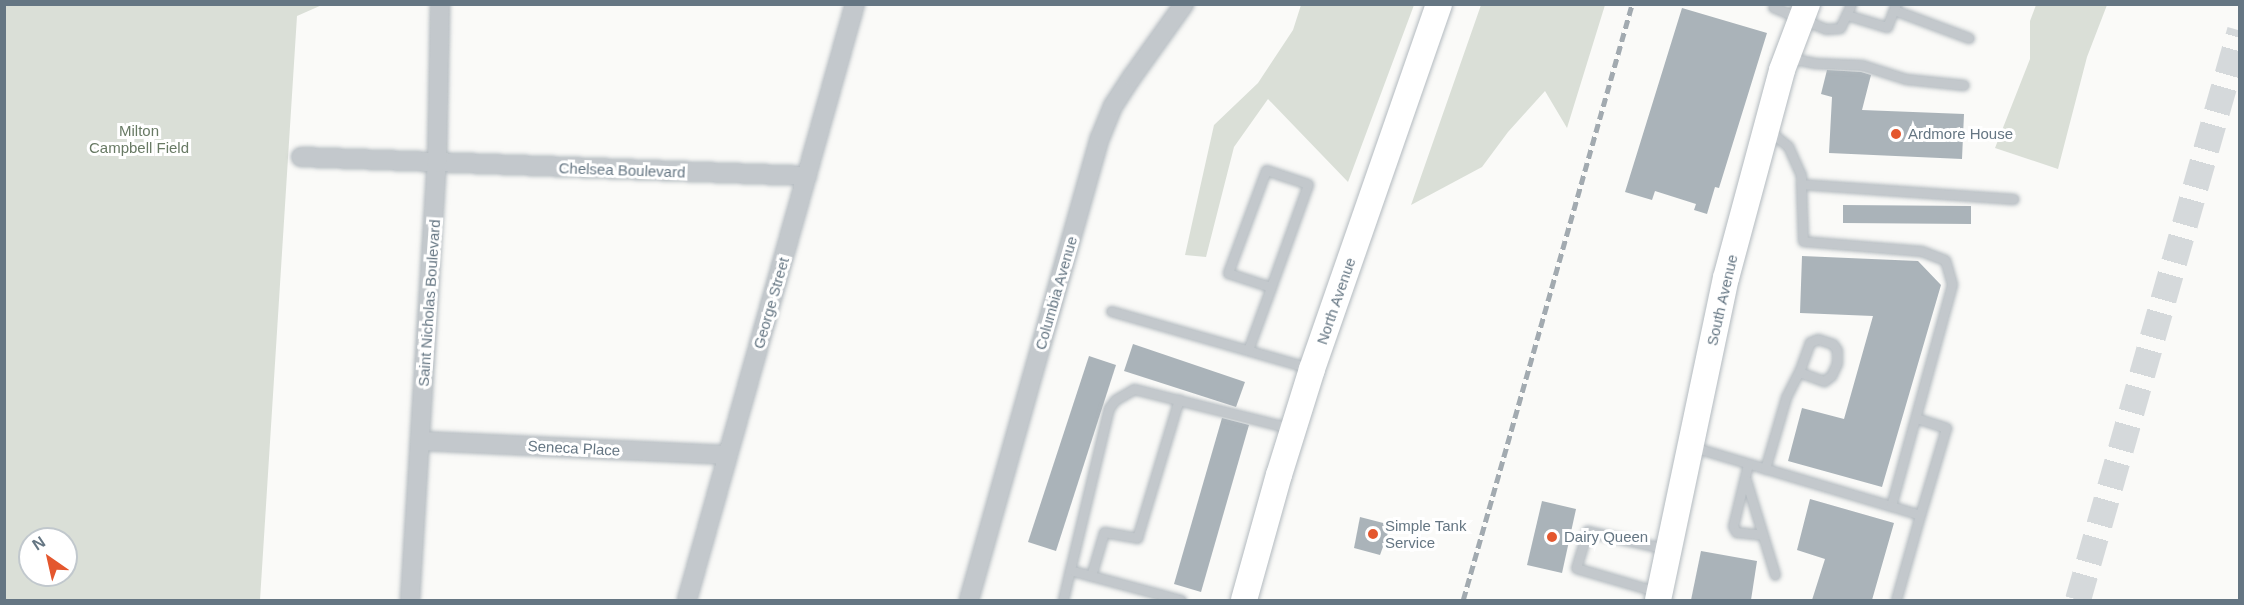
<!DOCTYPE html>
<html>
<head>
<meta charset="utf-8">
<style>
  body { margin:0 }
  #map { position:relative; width:2244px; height:605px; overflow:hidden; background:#fafaf8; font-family:Helvetica,sans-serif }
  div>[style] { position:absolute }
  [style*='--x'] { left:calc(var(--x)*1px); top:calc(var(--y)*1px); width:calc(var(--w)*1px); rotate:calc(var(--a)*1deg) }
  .green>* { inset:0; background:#dadfd7 }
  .building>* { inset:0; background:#aab3b9 }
  .secondary-tunnel>* { height:26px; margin-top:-13px; transform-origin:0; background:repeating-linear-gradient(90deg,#d5d9db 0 26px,transparent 0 39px) }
  .roads { filter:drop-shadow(0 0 2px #b3babf) drop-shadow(0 0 2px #b3babf) }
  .lane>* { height:9px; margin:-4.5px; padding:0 4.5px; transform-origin:4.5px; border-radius:4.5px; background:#c3c8cc }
  .street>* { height:18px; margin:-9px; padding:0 9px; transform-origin:9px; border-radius:9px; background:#c3c8cc }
  .secondary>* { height:26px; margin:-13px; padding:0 13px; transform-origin:13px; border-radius:13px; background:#fff }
  .rail>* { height:4.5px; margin-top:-2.25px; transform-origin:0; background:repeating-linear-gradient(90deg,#a2aab0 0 9px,transparent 0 13.5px) }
  .dots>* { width:16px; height:16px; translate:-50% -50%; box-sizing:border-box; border:3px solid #fff; border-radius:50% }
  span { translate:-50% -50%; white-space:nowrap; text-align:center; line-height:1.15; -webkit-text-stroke:6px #fff; paint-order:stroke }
  .park-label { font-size:15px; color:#687a64 }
  .poi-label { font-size:15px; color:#657683 }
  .left { translate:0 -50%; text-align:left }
  .street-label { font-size:15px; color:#657683 }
  .frame { position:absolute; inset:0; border:6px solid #657683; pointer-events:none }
  .north { position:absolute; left:18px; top:527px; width:60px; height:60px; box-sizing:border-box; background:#fff; border:2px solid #c1c8cd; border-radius:50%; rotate:326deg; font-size:16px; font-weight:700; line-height:24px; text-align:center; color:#657683 }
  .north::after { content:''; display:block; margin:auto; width:21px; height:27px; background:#e4572e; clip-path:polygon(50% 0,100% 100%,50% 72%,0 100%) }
</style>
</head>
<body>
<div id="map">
  <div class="green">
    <i style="clip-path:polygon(evenodd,4px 5px,322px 5px,297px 16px,260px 600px,5px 600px,4px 5px,30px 539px,66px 539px,66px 575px,30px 575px,30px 539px)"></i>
    <i style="clip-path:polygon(1301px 5px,1414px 5px,1348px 182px,1268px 99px,1234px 147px,1206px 257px,1185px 255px,1214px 125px,1258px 83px,1293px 30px)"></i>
    <i style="clip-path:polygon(1481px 5px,1605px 5px,1567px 128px,1545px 91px,1508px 132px,1482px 167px,1411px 205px)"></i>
    <i style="clip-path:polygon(2036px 5px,2107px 5px,2087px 57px,2058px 169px,1995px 148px,2030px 59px,2030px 21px)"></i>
  </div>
  <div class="building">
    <i style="clip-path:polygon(1682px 8px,1767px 33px,1719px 188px,1715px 187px,1707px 214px,1694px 210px,1696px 204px,1655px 191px,1652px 200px,1625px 192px)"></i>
    <i style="clip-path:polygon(1827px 70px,1861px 72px,1871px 75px,1862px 110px,1964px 114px,1962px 159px,1829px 153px,1832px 97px,1821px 94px)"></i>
    <i style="clip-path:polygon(1843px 205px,1971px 206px,1971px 224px,1843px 223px)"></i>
    <i style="clip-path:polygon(1802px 256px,1918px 261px,1941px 285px,1882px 487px,1788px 461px,1802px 408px,1844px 419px,1873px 316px,1800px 313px)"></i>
    <i style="clip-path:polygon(1133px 344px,1245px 382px,1236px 407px,1124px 371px)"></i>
    <i style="clip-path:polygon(1089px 356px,1116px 365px,1056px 551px,1028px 542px)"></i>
    <i style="clip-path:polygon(1222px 418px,1249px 425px,1201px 592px,1174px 584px)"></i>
    <i style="clip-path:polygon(1810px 499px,1894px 523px,1872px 600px,1812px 600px,1825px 559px,1797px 550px)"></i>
    <i style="clip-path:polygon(1542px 501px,1576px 509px,1562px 573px,1527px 565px)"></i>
    <i style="clip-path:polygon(1360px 517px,1391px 525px,1380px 555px,1354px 548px)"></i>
    <i style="clip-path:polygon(1701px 551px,1757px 561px,1751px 600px,1691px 600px)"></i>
  </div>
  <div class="secondary-tunnel">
    <i style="--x:2078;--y:600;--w:592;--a:-74.11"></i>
  </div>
  <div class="roads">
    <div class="lane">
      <i style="--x:1773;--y:7;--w:57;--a:22.5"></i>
      <i style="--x:1826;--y:29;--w:14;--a:-4"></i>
      <i style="--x:1840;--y:28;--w:26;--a:-65"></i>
      <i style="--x:1894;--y:10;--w:80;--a:20.5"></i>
      <i style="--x:1847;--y:15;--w:42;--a:16.7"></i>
      <i style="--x:1887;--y:27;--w:25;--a:-69"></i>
      <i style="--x:1789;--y:58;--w:25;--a:11"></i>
      <i style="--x:1814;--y:63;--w:48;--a:2.4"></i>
      <i style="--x:1862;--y:65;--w:46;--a:17.7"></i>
      <i style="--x:1906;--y:79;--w:58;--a:5.9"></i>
      <i style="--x:1768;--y:130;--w:26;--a:39"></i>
      <i style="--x:1788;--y:146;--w:32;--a:66"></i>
      <i style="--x:1801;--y:175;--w:9;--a:90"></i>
      <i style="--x:1801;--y:184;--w:213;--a:4"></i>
      <i style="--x:1111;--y:311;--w:207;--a:16"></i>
      <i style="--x:1248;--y:350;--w:67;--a:-69.9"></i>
      <i style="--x:1271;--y:287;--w:109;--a:-70.2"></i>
      <i style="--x:1308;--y:184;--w:44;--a:-161.6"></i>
      <i style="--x:1266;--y:170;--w:110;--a:110.3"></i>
      <i style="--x:1228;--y:273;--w:45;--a:18"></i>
      <i style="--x:1916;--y:418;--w:32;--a:18"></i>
      <i style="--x:1946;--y:428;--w:91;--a:106.6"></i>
      <i style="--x:1693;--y:447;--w:207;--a:16.6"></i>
      <i style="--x:1891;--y:506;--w:230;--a:-74.6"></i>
      <i style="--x:1952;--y:284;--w:25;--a:-106"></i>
      <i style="--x:1945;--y:260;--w:26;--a:-159"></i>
      <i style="--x:1921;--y:251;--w:118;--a:-175.2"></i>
      <i style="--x:1803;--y:241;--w:57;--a:-92"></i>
      <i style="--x:1748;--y:464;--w:64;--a:103.6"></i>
      <i style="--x:1733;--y:526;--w:7;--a:63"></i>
      <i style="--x:1736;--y:532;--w:27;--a:6"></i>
      <i style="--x:1765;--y:469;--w:75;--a:-73.7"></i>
      <i style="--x:1786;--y:397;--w:28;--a:-63"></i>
      <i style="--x:1799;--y:372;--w:27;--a:20"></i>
      <i style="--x:1824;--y:381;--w:9;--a:-36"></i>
      <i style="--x:1831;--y:376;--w:14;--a:-65"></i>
      <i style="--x:1837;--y:363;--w:13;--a:-90"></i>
      <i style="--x:1837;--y:350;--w:7;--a:-124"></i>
      <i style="--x:1833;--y:344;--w:16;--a:-162"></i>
      <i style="--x:1818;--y:339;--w:9;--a:159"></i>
      <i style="--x:1810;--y:342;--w:32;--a:110"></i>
      <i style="--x:1746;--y:480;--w:99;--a:73"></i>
      <i style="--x:1891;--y:506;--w:30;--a:17"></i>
      <i style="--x:1920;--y:515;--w:88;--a:105.8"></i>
      <i style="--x:1091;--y:576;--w:46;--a:-73.5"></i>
      <i style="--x:1104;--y:532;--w:34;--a:10"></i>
      <i style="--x:1137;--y:538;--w:145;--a:-73.2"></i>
      <i style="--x:1658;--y:592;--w:85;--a:-163.7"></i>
      <i style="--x:1576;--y:568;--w:39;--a:-73"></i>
      <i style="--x:1587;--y:531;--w:81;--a:12.8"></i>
      <i style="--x:1063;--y:600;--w:31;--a:-77"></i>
      <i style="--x:1181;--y:600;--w:115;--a:-164.9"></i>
      <i style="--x:1070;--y:570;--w:167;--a:-76.5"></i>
      <i style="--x:1109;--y:408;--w:10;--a:-53"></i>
      <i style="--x:1115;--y:400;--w:22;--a:-30"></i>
      <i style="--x:1134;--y:389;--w:162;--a:14"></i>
    </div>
    <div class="street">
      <i style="--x:301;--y:157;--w:506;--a:2.15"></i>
      <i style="--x:420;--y:441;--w:308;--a:2.6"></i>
      <i style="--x:410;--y:600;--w:438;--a:-86.5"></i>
      <i style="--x:437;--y:163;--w:159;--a:-88.9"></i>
      <i style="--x:687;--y:600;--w:619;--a:-74.26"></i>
      <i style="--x:969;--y:600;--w:480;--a:-74.2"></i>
      <i style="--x:1100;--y:138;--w:35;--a:-68"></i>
      <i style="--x:1113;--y:106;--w:35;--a:-57"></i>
      <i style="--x:1132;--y:77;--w:90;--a:-54.5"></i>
    </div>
    <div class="secondary">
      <i style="--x:1244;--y:600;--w:130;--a:-74.4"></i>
      <i style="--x:1279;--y:475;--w:111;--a:-72.7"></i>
      <i style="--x:1312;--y:369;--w:386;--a:-70.8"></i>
      <i style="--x:1658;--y:600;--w:329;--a:-78.1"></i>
      <i style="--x:1726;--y:278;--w:215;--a:-74.9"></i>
      <i style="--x:1782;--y:70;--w:71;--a:-69.3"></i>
    </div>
  </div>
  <div class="rail">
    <i style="--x:1463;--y:600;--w:619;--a:-74.17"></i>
  </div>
  <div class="dots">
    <i style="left:1896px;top:134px;background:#e4572e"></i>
    <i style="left:1373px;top:534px;background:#e4572e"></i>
    <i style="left:1552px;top:537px;background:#e4572e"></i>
  </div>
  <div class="park-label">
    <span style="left:139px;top:139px">Milton<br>Campbell Field</span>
  </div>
  <div class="poi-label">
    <span class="left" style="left:1908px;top:134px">Ardmore House</span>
    <span class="left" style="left:1385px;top:534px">Simple Tank<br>Service</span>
    <span class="left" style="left:1564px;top:537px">Dairy Queen</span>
  </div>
  <div class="street-label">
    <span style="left:622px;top:170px;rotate:2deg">Chelsea Boulevard</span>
    <span style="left:1056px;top:293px;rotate:-74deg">Columbia Avenue</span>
    <span style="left:1722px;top:300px;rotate:-77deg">South Avenue</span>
    <span style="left:1336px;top:301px;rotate:-71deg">North Avenue</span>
    <span style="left:429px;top:303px;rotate:-86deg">Saint Nicholas Boulevard</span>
    <span style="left:771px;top:303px;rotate:-74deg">George Street</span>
    <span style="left:574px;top:448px;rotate:3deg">Seneca Place</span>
  </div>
  <div class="frame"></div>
  <div class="north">N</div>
</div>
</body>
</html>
